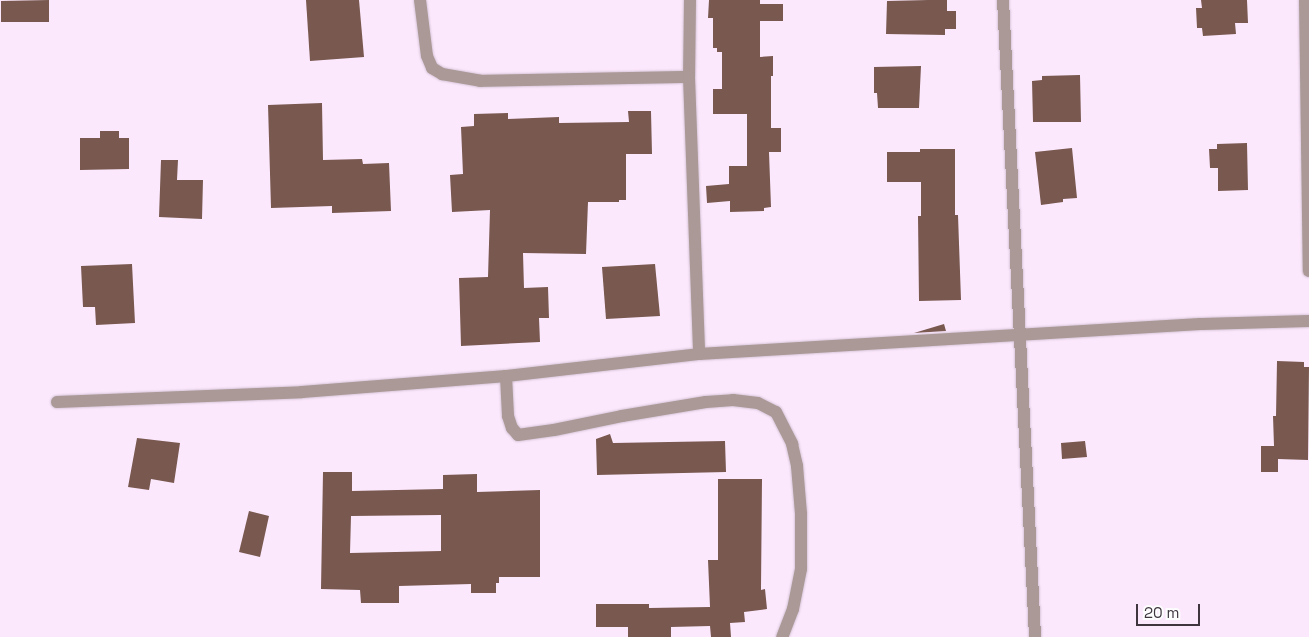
<!DOCTYPE html>
<html>
<head>
<meta charset="utf-8">
<style>
  body { margin:0 }
  #map { position:relative; width:1309px; height:637px; overflow:hidden; background:#fce8fd; font-family:"Space Grotesk",sans-serif }
  div>[style] { position:absolute }
  [style*='--x'] { left:calc(var(--x)*1px); top:calc(var(--y)*1px); width:calc(var(--w)*1px); rotate:calc(var(--a)*1deg) }
  .building>* { inset:0; background:#78584f }
  .roads { filter:drop-shadow(0 0 1px #d6c4d7) drop-shadow(0 0 1px #d6c4d7) }
  .minor>* { height:12px; margin:-6px; padding:0 6px; transform-origin:6px; border-radius:6px; background:#aa9996 }
  span { translate:-50% -50%; white-space:nowrap; text-align:center; line-height:1.15; -webkit-text-stroke:5px #fdfdfd; paint-order:stroke }
  .scale { position:absolute; left:1136px; top:604px; width:64px; height:22px; box-sizing:border-box; border:2px solid #3e353f; border-top:0; padding-left:6px; font-size:15px; line-height:18px; white-space:nowrap; color:#3e353f; -webkit-text-stroke:4px #fdfdfd; paint-order:stroke }
</style>
</head>
<body>
<div id="map">
  <div class="building">
    <i style="clip-path:polygon(49px 0,49px 22px,1px 22px,1px 1px)"></i>
    <i style="clip-path:polygon(306px 0,359px 0,364px 57px,310px 61px)"></i>
    <i style="clip-path:polygon(709px 0,760px 0,760px 4px,783px 4px,783px 21px,760px 21px,760px 57px,773px 56px,773px 76px,771px 76px,771px 128px,781px 128px,781px 152px,769px 152px,771px 207px,764px 208px,764px 211px,730px 212px,730px 201px,707px 203px,706px 186px,729px 184px,729px 166px,747px 166px,747px 114px,713px 114px,713px 89px,722px 89px,722px 52px,717px 52px,717px 48px,713px 48px,713px 18px,708px 18px)"></i>
    <i style="clip-path:polygon(928px 0,947px 0,947px 11px,956px 11px,956px 29px,945px 29px,945px 35px,886px 34px,887px 1px)"></i>
    <i style="clip-path:polygon(1201px 0,1247px 0,1248px 23px,1235px 23px,1236px 34px,1203px 36px,1202px 28px,1197px 28px,1196px 8px,1202px 8px)"></i>
    <i style="clip-path:polygon(921px 66px,919px 108px,878px 108px,877px 93px,874px 93px,874px 67px)"></i>
    <i style="clip-path:polygon(1080px 75px,1081px 122px,1033px 122px,1032px 81px,1042px 80px,1042px 76px)"></i>
    <i style="clip-path:polygon(322px 103px,323px 160px,362px 159px,363px 164px,389px 163px,391px 211px,332px 213px,332px 206px,271px 208px,268px 105px)"></i>
    <i style="clip-path:polygon(628px 111px,651px 111px,652px 154px,626px 154px,626px 200px,619px 200px,619px 202px,588px 202px,586px 254px,523px 253px,524px 288px,548px 287px,549px 318px,539px 318px,540px 342px,461px 346px,459px 278px,488px 277px,490px 210px,452px 212px,450px 175px,463px 174px,461px 127px,474px 126px,474px 114px,508px 113px,508px 119px,559px 117px,559px 123px,629px 122px)"></i>
    <i style="clip-path:polygon(100px 131px,119px 131px,119px 138px,129px 138px,129px 169px,80px 170px,80px 138px,100px 138px)"></i>
    <i style="clip-path:polygon(1247px 143px,1248px 190px,1218px 191px,1218px 168px,1210px 168px,1209px 149px,1217px 149px,1217px 144px)"></i>
    <i style="clip-path:polygon(1072px 148px,1077px 198px,1063px 199px,1063px 202px,1041px 205px,1035px 152px)"></i>
    <i style="clip-path:polygon(920px 149px,955px 149px,955px 215px,958px 215px,961px 300px,919px 301px,918px 216px,921px 216px,921px 182px,887px 182px,887px 152px,920px 152px)"></i>
    <i style="clip-path:polygon(161px 160px,178px 160px,177px 180px,203px 180px,202px 219px,159px 217px)"></i>
    <i style="clip-path:polygon(132px 264px,135px 323px,96px 325px,95px 307px,83px 307px,81px 266px)"></i>
    <i style="clip-path:polygon(655px 264px,660px 316px,606px 319px,602px 267px)"></i>
    <i style="clip-path:polygon(944px 324px,946px 331px,914px 333px)"></i>
    <i style="clip-path:polygon(1277px 361px,1304px 362px,1304px 367px,1309px 367px,1308px 460px,1278px 459px,1278px 472px,1261px 472px,1261px 446px,1274px 446px,1273px 416px,1276px 416px)"></i>
    <i style="clip-path:polygon(610px 434px,613px 443px,725px 441px,726px 472px,597px 475px,596px 439px)"></i>
    <i style="clip-path:polygon(137px 438px,180px 443px,174px 483px,151px 479px,149px 490px,128px 487px)"></i>
    <i style="clip-path:polygon(1085px 441px,1087px 457px,1062px 459px,1061px 443px)"></i>
    <i style="clip-path:polygon(evenodd,323px 472px,352px 472px,352px 491px,443px 489px,443px 475px,477px 474px,477px 492px,540px 490px,540px 577px,499px 577px,499px 583px,496px 583px,496px 593px,471px 593px,471px 584px,399px 586px,399px 603px,361px 603px,360px 590px,321px 589px,323px 472px,441px 515px,441px 551px,350px 553px,351px 516px,441px 515px)"></i>
    <i style="clip-path:polygon(718px 479px,762px 479px,761px 590px,765px 589px,767px 609px,744px 612px,745px 622px,730px 623px,731px 637px,711px 637px,710px 626px,671px 627px,671px 637px,628px 637px,628px 627px,596px 627px,596px 604px,649px 604px,649px 608px,710px 607px,708px 560px,718px 560px)"></i>
    <i style="clip-path:polygon(249px 511px,269px 516px,260px 557px,239px 552px)"></i>
  </div>
  <div class="roads">
    <div class="minor">
      <i style="--x:420;--y:0;--w:56;--a:82.9"></i>
      <i style="--x:427;--y:56;--w:13;--a:67"></i>
      <i style="--x:432;--y:68;--w:12;--a:31"></i>
      <i style="--x:442;--y:74;--w:39;--a:10"></i>
      <i style="--x:480;--y:81;--w:209;--a:-1.1"></i>
      <i style="--x:690;--y:0;--w:77;--a:90.7"></i>
      <i style="--x:689;--y:77;--w:277;--a:87.9"></i>
      <i style="--x:1003;--y:0;--w:638;--a:87.12"></i>
      <i style="--x:1305;--y:0;--w:271;--a:89.2"></i>
      <i style="--x:506;--y:376;--w:40;--a:87.1"></i>
      <i style="--x:508;--y:416;--w:13;--a:72"></i>
      <i style="--x:512;--y:428;--w:9;--a:49"></i>
      <i style="--x:518;--y:435;--w:36;--a:-8"></i>
      <i style="--x:554;--y:430;--w:69;--a:-11.6"></i>
      <i style="--x:622;--y:416;--w:85;--a:-9.5"></i>
      <i style="--x:706;--y:402;--w:27;--a:-4"></i>
      <i style="--x:733;--y:400;--w:25;--a:7"></i>
      <i style="--x:758;--y:403;--w:20;--a:27"></i>
      <i style="--x:776;--y:412;--w:36;--a:63"></i>
      <i style="--x:792;--y:444;--w:23;--a:77"></i>
      <i style="--x:797;--y:466;--w:48;--a:85.2"></i>
      <i style="--x:801;--y:514;--w:55;--a:90"></i>
      <i style="--x:801;--y:569;--w:41;--a:101.3"></i>
      <i style="--x:793;--y:609;--w:30;--a:111"></i>
      <i style="--x:57;--y:402;--w:245;--a:-2.3"></i>
      <i style="--x:302;--y:392;--w:205;--a:-4.5"></i>
      <i style="--x:506;--y:376;--w:194;--a:-6.5"></i>
      <i style="--x:699;--y:354;--w:502;--a:-3.43"></i>
      <i style="--x:1200;--y:324;--w:109;--a:-1.6"></i>
    </div>
  </div>
  <div class="scale">20 m</div>
</div>
</body>
</html>
